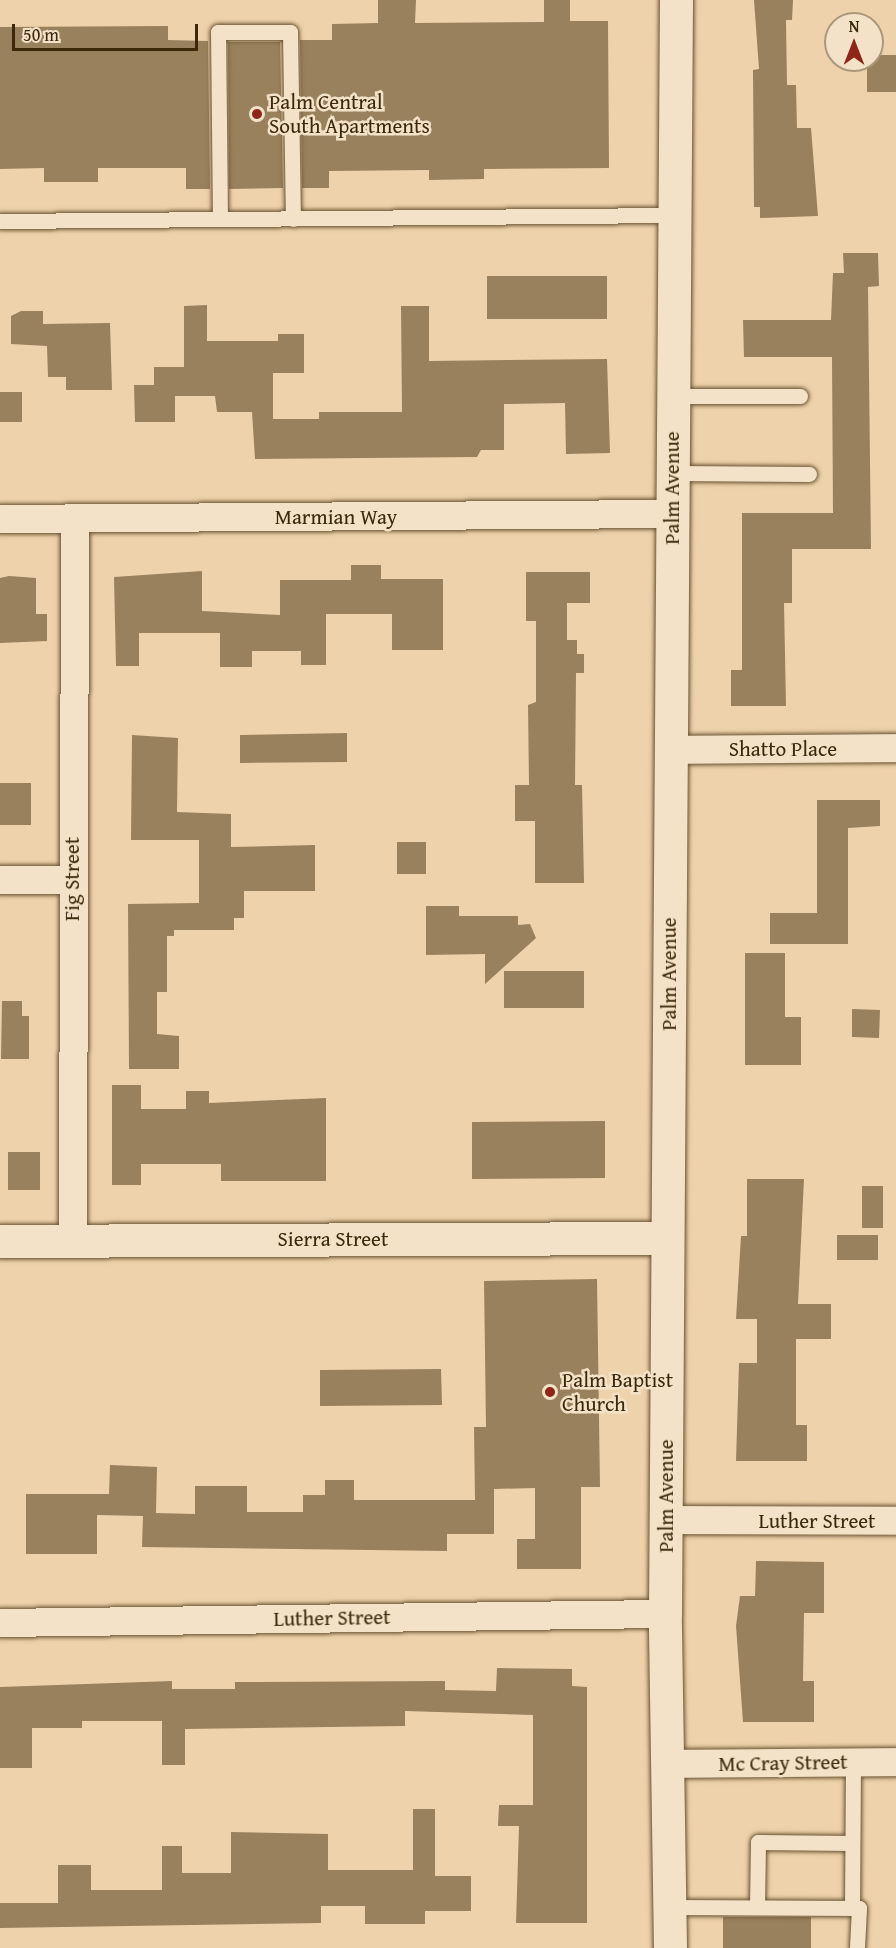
<!DOCTYPE html>
<html>
<head>
<meta charset="utf-8">
<style>
  body { margin:0 }
  #map { position:relative; width:896px; height:1948px; overflow:hidden; background:#eed2ab; font-family:"Gentium Book Plus",serif }
  div>[style] { position:absolute }
  [style*='--x'] { left:calc(var(--x)*1px); top:calc(var(--y)*1px); width:calc(var(--w)*1px); rotate:calc(var(--a)*1deg) }
  .building>* { inset:0; background:#99815e }
  .roads { filter:drop-shadow(0 0 2px #695332) drop-shadow(0 0 2px #695332) }
  .lane>* { height:15px; margin:-7.5px; padding:0 7.5px; transform-origin:7.5px; border-radius:7.5px; background:#f4e2c8 }
  .street>* { height:28px; margin:-14px; padding:0 14px; transform-origin:14px; border-radius:14px; background:#f4e2c8 }
  .secondary>* { height:33px; margin:-16.5px; padding:0 16.5px; transform-origin:16.5px; border-radius:16.5px; background:#f4e2c8 }
  .dots>* { width:16px; height:16px; translate:-50% -50%; box-sizing:border-box; border:3px solid #f4e2c8; border-radius:50% }
  span { translate:-50% -50%; white-space:nowrap; text-align:center; line-height:1.15; -webkit-text-stroke:5px #f4e2c8; paint-order:stroke }
  .poi-label { font-size:21px; color:#3d290a }
  .left { translate:0 -50%; text-align:left }
  .street-label { font-size:21px; color:#3d290a }
  .north { position:absolute; left:824px; top:12px; width:60px; height:60px; box-sizing:border-box; background:#f4e2c8; border:2px solid #ab987c; border-radius:50%; rotate:0deg; font-size:16px; font-weight:700; line-height:24px; text-align:center; color:#3d290a }
  .north::after { content:''; display:block; margin:auto; width:21px; height:27px; background:#8f2418; clip-path:polygon(50% 0,100% 100%,50% 72%,0 100%) }
  .scale { position:absolute; left:12px; top:24px; width:186px; height:27px; box-sizing:border-box; border:3px solid #3d290a; border-top:0; padding-left:8px; font-size:18px; line-height:21px; white-space:nowrap; color:#3d290a; -webkit-text-stroke:4px #f4e2c8; paint-order:stroke }
</style>
</head>
<body>
<div id="map">
  <div class="building">
    <i style="clip-path:polygon(378px 0,416px 0,415px 23px,544px 22px,544px 0,570px 0,570px 21px,608px 21px,609px 168px,484px 169px,484px 179px,429px 180px,429px 170px,329px 171px,329px 188px,302px 188px,300px 40px,332px 40px,332px 24px,378px 23px)"></i>
    <i style="clip-path:polygon(754px 0,793px 0,792px 20px,786px 20px,787px 85px,796px 85px,797px 128px,811px 128px,818px 216px,760px 218px,760px 207px,754px 207px,753px 70px,759px 69px)"></i>
    <i style="clip-path:polygon(168px 26px,168px 40px,208px 41px,210px 189px,186px 189px,186px 168px,98px 168px,98px 182px,44px 182px,44px 168px,0 169px,0 27px)"></i>
    <i style="clip-path:polygon(228px 42px,280px 42px,283px 188px,229px 189px)"></i>
    <i style="clip-path:polygon(872px 55px,896px 55px,896px 92px,867px 92px,867px 60px)"></i>
    <i style="clip-path:polygon(843px 253px,878px 253px,879px 286px,868px 287px,871px 549px,792px 549px,792px 603px,784px 603px,786px 706px,731px 706px,731px 670px,742px 670px,742px 513px,833px 513px,832px 357px,744px 357px,743px 320px,831px 320px,833px 273px,844px 273px)"></i>
    <i style="clip-path:polygon(487px 276px,607px 276px,607px 319px,487px 319px)"></i>
    <i style="clip-path:polygon(207px 305px,207px 341px,278px 341px,278px 334px,304px 334px,304px 373px,273px 373px,273px 419px,319px 419px,319px 412px,402px 412px,401px 306px,429px 306px,429px 361px,607px 359px,610px 453px,566px 454px,565px 403px,504px 404px,504px 450px,481px 450px,477px 457px,255px 459px,252px 412px,217px 412px,215px 396px,175px 396px,175px 422px,135px 422px,134px 385px,154px 385px,154px 367px,184px 367px,184px 306px)"></i>
    <i style="clip-path:polygon(21px 311px,43px 311px,43px 324px,110px 323px,112px 390px,66px 390px,66px 377px,48px 377px,47px 346px,11px 344px,11px 316px)"></i>
    <i style="clip-path:polygon(0 392px,22px 392px,22px 422px,0 422px)"></i>
    <i style="clip-path:polygon(351px 565px,381px 565px,381px 579px,443px 579px,443px 650px,392px 650px,392px 614px,326px 614px,326px 665px,301px 665px,301px 651px,252px 651px,252px 667px,220px 667px,220px 633px,139px 633px,139px 666px,116px 666px,114px 577px,202px 571px,202px 611px,280px 615px,280px 580px,351px 580px)"></i>
    <i style="clip-path:polygon(526px 572px,590px 572px,590px 603px,567px 603px,567px 640px,577px 640px,577px 654px,584px 654px,584px 673px,576px 673px,575px 785px,582px 785px,584px 883px,535px 883px,535px 821px,515px 821px,515px 785px,529px 785px,528px 705px,536px 702px,536px 621px,526px 621px)"></i>
    <i style="clip-path:polygon(9px 576px,36px 578px,36px 614px,47px 614px,47px 641px,0 643px,0 578px)"></i>
    <i style="clip-path:polygon(347px 733px,347px 762px,240px 763px,240px 735px)"></i>
    <i style="clip-path:polygon(132px 735px,178px 738px,177px 812px,231px 814px,231px 847px,315px 845px,315px 891px,244px 891px,244px 918px,234px 918px,234px 930px,174px 930px,174px 936px,167px 936px,167px 992px,157px 992px,157px 1034px,179px 1036px,179px 1069px,129px 1069px,128px 904px,199px 903px,199px 840px,131px 840px)"></i>
    <i style="clip-path:polygon(0 783px,31px 783px,31px 825px,0 825px)"></i>
    <i style="clip-path:polygon(817px 800px,880px 800px,880px 826px,848px 828px,848px 944px,770px 944px,770px 913px,817px 913px)"></i>
    <i style="clip-path:polygon(397px 842px,426px 842px,426px 874px,397px 874px)"></i>
    <i style="clip-path:polygon(426px 906px,459px 906px,459px 916px,518px 916px,518px 925px,530px 924px,536px 938px,485px 984px,485px 954px,426px 955px)"></i>
    <i style="clip-path:polygon(745px 953px,785px 953px,785px 1017px,801px 1017px,801px 1065px,745px 1065px)"></i>
    <i style="clip-path:polygon(504px 971px,584px 971px,584px 1008px,504px 1008px)"></i>
    <i style="clip-path:polygon(2px 1001px,22px 1001px,22px 1016px,29px 1016px,29px 1059px,1px 1059px)"></i>
    <i style="clip-path:polygon(852px 1009px,880px 1010px,879px 1038px,852px 1037px)"></i>
    <i style="clip-path:polygon(112px 1085px,141px 1085px,141px 1109px,186px 1109px,186px 1091px,209px 1091px,209px 1103px,326px 1098px,326px 1181px,221px 1181px,221px 1164px,141px 1164px,141px 1185px,112px 1185px)"></i>
    <i style="clip-path:polygon(605px 1121px,605px 1178px,472px 1179px,472px 1122px)"></i>
    <i style="clip-path:polygon(8px 1152px,40px 1152px,40px 1190px,8px 1190px)"></i>
    <i style="clip-path:polygon(747px 1179px,804px 1179px,798px 1304px,831px 1304px,831px 1339px,796px 1339px,796px 1425px,807px 1425px,807px 1461px,736px 1461px,739px 1363px,757px 1363px,757px 1319px,736px 1319px,741px 1236px,747px 1236px)"></i>
    <i style="clip-path:polygon(862px 1186px,883px 1186px,883px 1228px,862px 1228px)"></i>
    <i style="clip-path:polygon(837px 1235px,878px 1235px,878px 1260px,837px 1260px)"></i>
    <i style="clip-path:polygon(597px 1279px,600px 1487px,581px 1487px,581px 1569px,517px 1569px,517px 1539px,535px 1539px,535px 1488px,494px 1489px,494px 1534px,447px 1534px,447px 1551px,142px 1547px,143px 1516px,97px 1515px,97px 1554px,26px 1554px,26px 1494px,109px 1494px,110px 1465px,157px 1467px,156px 1513px,195px 1514px,195px 1486px,247px 1486px,247px 1512px,303px 1512px,303px 1495px,325px 1495px,325px 1480px,354px 1480px,354px 1500px,475px 1500px,474px 1427px,486px 1427px,484px 1281px)"></i>
    <i style="clip-path:polygon(441px 1369px,442px 1405px,320px 1406px,320px 1370px)"></i>
    <i style="clip-path:polygon(756px 1561px,824px 1562px,824px 1613px,804px 1613px,803px 1681px,814px 1681px,814px 1722px,743px 1722px,736px 1626px,740px 1596px,755px 1596px)"></i>
    <i style="clip-path:polygon(497px 1668px,572px 1669px,572px 1686px,587px 1687px,587px 1923px,516px 1923px,519px 1826px,498px 1826px,499px 1805px,533px 1805px,533px 1715px,405px 1711px,405px 1726px,185px 1729px,185px 1765px,162px 1765px,162px 1721px,82px 1721px,82px 1728px,32px 1728px,32px 1768px,0 1768px,0 1687px,172px 1681px,172px 1689px,235px 1689px,235px 1682px,445px 1681px,445px 1690px,496px 1691px)"></i>
    <i style="clip-path:polygon(413px 1809px,435px 1809px,435px 1876px,471px 1876px,471px 1911px,425px 1911px,425px 1924px,365px 1924px,365px 1906px,321px 1906px,321px 1923px,0 1928px,0 1903px,58px 1903px,58px 1865px,91px 1865px,91px 1890px,162px 1890px,162px 1846px,182px 1846px,182px 1873px,231px 1873px,231px 1832px,328px 1834px,328px 1870px,413px 1870px)"></i>
    <i style="clip-path:polygon(723px 1917px,811px 1917px,811px 1948px,723px 1948px)"></i>
  </div>
  <div class="roads">
    <div class="lane">
      <i style="--x:220;--y:219;--w:187;--a:-90.6"></i>
      <i style="--x:218;--y:32;--w:72;--a:0"></i>
      <i style="--x:290;--y:32;--w:187;--a:89.1"></i>
      <i style="--x:0;--y:221;--w:673;--a:-0.51"></i>
      <i style="--x:673;--y:396;--w:127;--a:0"></i>
      <i style="--x:673;--y:473;--w:136;--a:0.4"></i>
      <i style="--x:671;--y:1907;--w:188;--a:0.3"></i>
      <i style="--x:859;--y:1908;--w:40;--a:92.9"></i>
      <i style="--x:757;--y:1907;--w:65;--a:-89.1"></i>
      <i style="--x:758;--y:1842;--w:94;--a:0.6"></i>
      <i style="--x:852;--y:1908;--w:146;--a:-89.6"></i>
    </div>
    <div class="street">
      <i style="--x:0;--y:519;--w:673;--a:-0.43"></i>
      <i style="--x:671;--y:750;--w:225;--a:-0.5"></i>
      <i style="--x:0;--y:880;--w:72;--a:0"></i>
      <i style="--x:73;--y:1239;--w:720;--a:-89.84"></i>
      <i style="--x:666;--y:1520;--w:230;--a:0.2"></i>
      <i style="--x:0;--y:1623;--w:665;--a:-0.78"></i>
      <i style="--x:669;--y:1764;--w:227;--a:-0.5"></i>
    </div>
    <div class="secondary">
      <i style="--x:0;--y:1241;--w:667;--a:-0.26"></i>
      <i style="--x:670;--y:1948;--w:334;--a:-90.9"></i>
      <i style="--x:665;--y:1614;--w:1614;--a:-89.61"></i>
    </div>
  </div>
  <div class="dots">
    <i style="left:257px;top:114px;background:#8f2418"></i>
    <i style="left:550px;top:1392px;background:#8f2418"></i>
  </div>
  <div class="poi-label">
    <span class="left" style="left:269px;top:114px">Palm Central<br>South Apartments</span>
    <span class="left" style="left:562px;top:1392px">Palm Baptist<br>Church</span>
  </div>
  <div class="street-label">
    <span style="left:672px;top:488px;rotate:-90deg">Palm Avenue</span>
    <span style="left:336px;top:517px">Marmian Way</span>
    <span style="left:783px;top:749px">Shatto Place</span>
    <span style="left:72px;top:879px;rotate:-90deg">Fig Street</span>
    <span style="left:669px;top:974px;rotate:-90deg">Palm Avenue</span>
    <span style="left:333px;top:1239px">Sierra Street</span>
    <span style="left:666px;top:1496px;rotate:-90deg">Palm Avenue</span>
    <span style="left:817px;top:1521px">Luther Street</span>
    <span style="left:332px;top:1618px;rotate:-1deg">Luther Street</span>
    <span style="left:783px;top:1763px;rotate:-1deg">Mc Cray Street</span>
  </div>
  <div class="north">N</div>
  <div class="scale">50 m</div>
</div>
</body>
</html>
